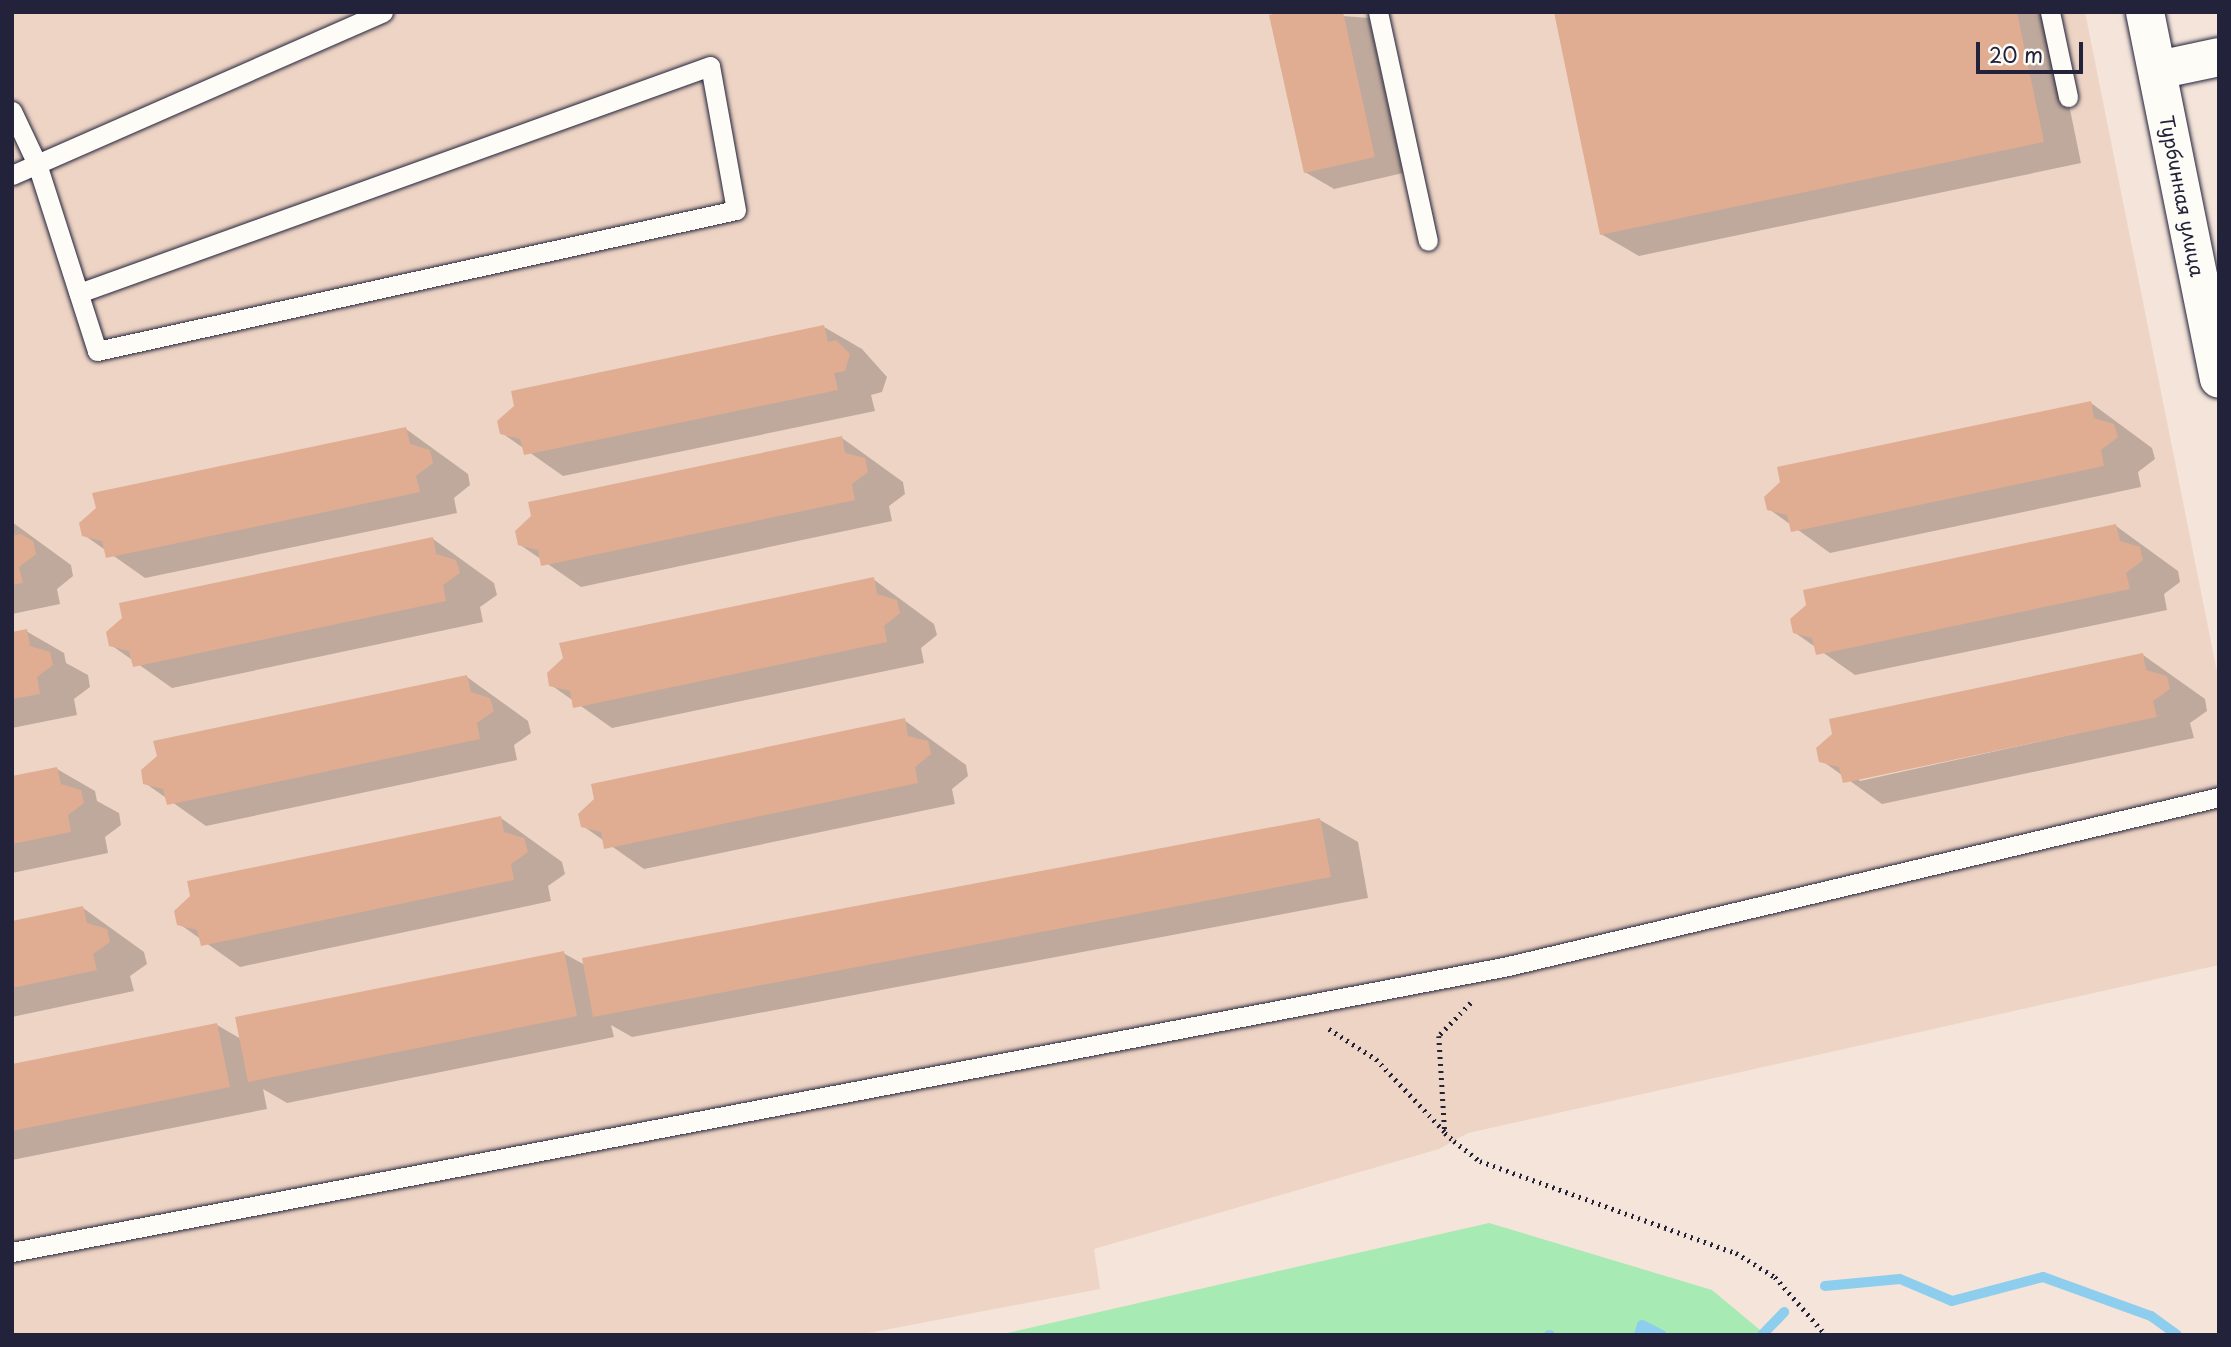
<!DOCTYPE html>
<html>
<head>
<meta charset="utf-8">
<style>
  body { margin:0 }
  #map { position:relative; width:2231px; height:1347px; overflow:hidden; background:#f4e4d9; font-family:"Playpen Sans",sans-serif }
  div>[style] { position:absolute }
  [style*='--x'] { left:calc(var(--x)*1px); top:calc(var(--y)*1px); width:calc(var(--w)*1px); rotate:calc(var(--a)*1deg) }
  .built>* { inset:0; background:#eed4c4 }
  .green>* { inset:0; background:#a8eab3 }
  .shadow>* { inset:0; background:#0003 }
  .stream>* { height:10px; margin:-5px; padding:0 5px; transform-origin:5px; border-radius:5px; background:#8dcdee }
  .building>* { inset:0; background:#e0ad93 }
  .path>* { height:4.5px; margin-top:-2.25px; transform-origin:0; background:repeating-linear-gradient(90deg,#22223b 0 2px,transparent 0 7px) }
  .roads { filter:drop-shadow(0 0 2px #22223b) drop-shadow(0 0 2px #22223b) }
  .service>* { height:19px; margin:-9.5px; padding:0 9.5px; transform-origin:9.5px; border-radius:9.5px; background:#fdfcf7 }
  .minor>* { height:38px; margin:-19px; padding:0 19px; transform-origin:19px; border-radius:19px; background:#fdfcf7 }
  span { translate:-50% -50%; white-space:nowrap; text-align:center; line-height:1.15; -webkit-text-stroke:5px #fdfcf7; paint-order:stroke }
  .street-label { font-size:19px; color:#22223b }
  .frame { position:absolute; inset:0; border:14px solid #22223b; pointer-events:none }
  .scale { position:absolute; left:1976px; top:42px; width:107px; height:32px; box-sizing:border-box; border:4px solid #22223b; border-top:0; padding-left:9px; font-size:21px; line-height:24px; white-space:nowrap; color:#22223b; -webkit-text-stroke:5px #fdfcf7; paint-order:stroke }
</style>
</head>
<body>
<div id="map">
  <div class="built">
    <i style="clip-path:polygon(12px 12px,2085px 12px,2219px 682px,2219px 965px,1468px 1133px,1439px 1149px,1094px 1249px,1100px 1289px,858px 1335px,12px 1335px)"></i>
  </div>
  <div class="green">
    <i style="clip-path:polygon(1489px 1223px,1712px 1290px,1766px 1335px,998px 1335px)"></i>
  </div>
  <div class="shadow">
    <i style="clip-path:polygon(1290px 12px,1369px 18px,1403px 173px,1334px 189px,1305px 172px)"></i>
    <i style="clip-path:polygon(1556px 12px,2050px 12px,2081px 163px,1639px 256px,1601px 234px)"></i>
    <i style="clip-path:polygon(824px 327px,862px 349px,887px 377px,882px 392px,871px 395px,875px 411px,563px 476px,502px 433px)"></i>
    <i style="clip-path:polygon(2091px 403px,2152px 448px,2155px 459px,2138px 472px,2141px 487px,1830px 553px,1769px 509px,1782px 483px)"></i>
    <i style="clip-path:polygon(406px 429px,468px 474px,470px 485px,454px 498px,457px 513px,145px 578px,84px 535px)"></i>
    <i style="clip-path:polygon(842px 438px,903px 482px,905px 494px,889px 506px,892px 521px,581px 587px,519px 544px)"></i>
    <i style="clip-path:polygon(12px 522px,71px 565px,73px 576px,57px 589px,60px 604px,12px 614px)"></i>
    <i style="clip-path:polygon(2116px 526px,2178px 571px,2180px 582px,2164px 594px,2167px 610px,1855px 675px,1794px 632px,1808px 605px)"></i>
    <i style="clip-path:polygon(433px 539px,494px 583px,497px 595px,480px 607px,483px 622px,172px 688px,111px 645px,124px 618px)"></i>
    <i style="clip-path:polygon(873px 579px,934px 624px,937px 635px,921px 648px,924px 663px,612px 728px,551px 685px)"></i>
    <i style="clip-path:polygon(26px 631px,64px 653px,66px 663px,88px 675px,90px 687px,74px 699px,77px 715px,12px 728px,12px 634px)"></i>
    <i style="clip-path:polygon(evenodd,2143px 655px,2205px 699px,2207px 711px,2190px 723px,2194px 738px,1882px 804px,1821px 760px,2143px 655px,2165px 714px,1860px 781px,1857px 778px,2165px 714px)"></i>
    <i style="clip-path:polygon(467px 677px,528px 721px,531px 733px,514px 745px,517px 760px,206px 826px,145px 783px)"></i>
    <i style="clip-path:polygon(904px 720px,966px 765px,968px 776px,952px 789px,955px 804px,644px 869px,583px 826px)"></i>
    <i style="clip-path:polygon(57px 769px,95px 791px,97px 801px,119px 813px,121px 825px,105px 837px,108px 853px,12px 873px,12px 778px)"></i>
    <i style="clip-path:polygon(501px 818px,562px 862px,565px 874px,548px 886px,551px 901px,240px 967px,178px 923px)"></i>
    <i style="clip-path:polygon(1320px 820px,1358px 842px,1368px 898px,632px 1037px,611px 1025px,614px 1037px,287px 1103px,263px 1089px,267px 1109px,12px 1160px,12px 1066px,217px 1025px,241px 1039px,563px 953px,585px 965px)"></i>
    <i style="clip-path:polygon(83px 908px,144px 952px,147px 964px,130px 976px,134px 991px,12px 1017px,12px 923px)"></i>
  </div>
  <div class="stream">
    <i style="--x:1825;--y:1286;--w:75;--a:-5.3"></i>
    <i style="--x:1900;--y:1279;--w:56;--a:22.9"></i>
    <i style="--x:1952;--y:1301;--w:94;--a:-14.8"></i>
    <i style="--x:2043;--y:1277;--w:115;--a:19.9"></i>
    <i style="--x:2151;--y:1316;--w:32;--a:36"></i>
    <i style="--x:1549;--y:1335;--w:1;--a:0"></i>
    <i style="--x:1639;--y:1335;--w:10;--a:-73"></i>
    <i style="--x:1642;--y:1325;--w:22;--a:27"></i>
    <i style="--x:1762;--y:1335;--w:32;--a:-46"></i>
  </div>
  <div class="building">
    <i style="clip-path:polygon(1282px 12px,1343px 12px,1375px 157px,1304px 173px,1269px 15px)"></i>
    <i style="clip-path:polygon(1554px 12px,2017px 12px,2044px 142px,1600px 235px)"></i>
    <i style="clip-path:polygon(824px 325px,828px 342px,836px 340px,850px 354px,845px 371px,834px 373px,838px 390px,524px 455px,520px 439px,500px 434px,497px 421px,514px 406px,511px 391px)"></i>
    <i style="clip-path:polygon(2091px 401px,2094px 418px,2114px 424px,2118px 437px,2101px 450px,2104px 466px,1791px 532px,1787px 515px,1767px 510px,1764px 497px,1780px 482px,1777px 467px)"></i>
    <i style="clip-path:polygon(406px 427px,410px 444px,430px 450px,433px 463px,416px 476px,420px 492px,106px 558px,102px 541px,82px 536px,79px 523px,96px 508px,92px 493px)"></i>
    <i style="clip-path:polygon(842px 436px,845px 453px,865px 458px,868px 472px,852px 484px,855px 500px,541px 566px,538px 550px,518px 545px,515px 531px,531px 516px,528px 502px)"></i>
    <i style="clip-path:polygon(2116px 524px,2120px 541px,2140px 547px,2143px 560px,2126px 573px,2130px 589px,1816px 655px,1812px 638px,1793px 633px,1790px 619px,1806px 605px,1803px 590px)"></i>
    <i style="clip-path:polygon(21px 534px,33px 541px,36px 554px,19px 567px,23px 583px,12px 585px,12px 536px)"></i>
    <i style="clip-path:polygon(433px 537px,436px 554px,456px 560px,460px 573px,443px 585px,446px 601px,133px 667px,129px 651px,109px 646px,106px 632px,122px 618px,119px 603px)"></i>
    <i style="clip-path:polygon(874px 577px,877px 594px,897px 600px,900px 613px,884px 626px,887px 642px,573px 708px,570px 691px,549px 686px,547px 673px,563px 658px,559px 643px)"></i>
    <i style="clip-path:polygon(27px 629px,30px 646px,50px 652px,53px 665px,37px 677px,40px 694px,12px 699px,12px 632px)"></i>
    <i style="clip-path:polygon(2143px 653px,2146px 670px,2167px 676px,2170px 689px,2153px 701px,2157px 717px,1843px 783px,1839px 767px,1819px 762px,1816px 748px,1832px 734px,1829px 719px)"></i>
    <i style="clip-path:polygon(467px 675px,471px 692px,490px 698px,494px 711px,477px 723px,480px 739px,167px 805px,163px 789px,143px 784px,141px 770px,157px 756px,153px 741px)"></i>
    <i style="clip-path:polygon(905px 718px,908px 736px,928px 741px,931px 754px,915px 767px,918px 783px,604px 849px,601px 832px,581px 827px,578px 814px,594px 799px,591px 784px)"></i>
    <i style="clip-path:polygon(57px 767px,61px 784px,81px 790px,84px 803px,68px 815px,71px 832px,12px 844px,12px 776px)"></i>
    <i style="clip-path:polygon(501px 816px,504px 832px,524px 838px,528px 852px,511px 864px,514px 880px,201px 946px,197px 930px,177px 925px,174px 911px,190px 896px,187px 881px)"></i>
    <i style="clip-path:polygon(1320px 818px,1331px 877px,593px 1017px,582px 958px)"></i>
    <i style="clip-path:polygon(83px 906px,87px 923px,107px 929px,110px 942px,93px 954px,97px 970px,12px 988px,12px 921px)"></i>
    <i style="clip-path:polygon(564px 951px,577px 1016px,248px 1082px,235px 1017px)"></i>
    <i style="clip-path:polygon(217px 1023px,230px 1087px,12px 1131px,12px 1064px)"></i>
  </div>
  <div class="path">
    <i style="--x:1471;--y:1003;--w:46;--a:134.1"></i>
    <i style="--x:1439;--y:1036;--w:97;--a:86.5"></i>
    <i style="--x:1445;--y:1133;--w:12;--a:42"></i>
    <i style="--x:1454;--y:1141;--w:33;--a:38"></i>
    <i style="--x:1480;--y:1161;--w:272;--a:19.8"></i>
    <i style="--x:1736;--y:1253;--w:46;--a:31.6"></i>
    <i style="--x:1775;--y:1277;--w:77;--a:48.7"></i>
    <i style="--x:1329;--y:1029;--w:56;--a:32.6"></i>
    <i style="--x:1376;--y:1059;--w:100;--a:46.6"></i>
  </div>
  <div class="roads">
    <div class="service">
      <i style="--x:1378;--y:12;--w:234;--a:77.7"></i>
      <i style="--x:2050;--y:12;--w:87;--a:78"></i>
      <i style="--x:12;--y:111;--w:59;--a:64.7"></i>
      <i style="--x:37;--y:164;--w:196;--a:72.2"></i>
      <i style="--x:97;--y:351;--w:654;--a:-12.44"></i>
      <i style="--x:736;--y:210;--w:146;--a:-100.2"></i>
      <i style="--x:710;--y:66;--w:671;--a:160.21"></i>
      <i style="--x:12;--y:175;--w:405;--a:-23.7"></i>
      <i style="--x:12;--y:1252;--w:1523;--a:-10.82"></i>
      <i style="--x:1508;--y:966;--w:731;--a:-13.37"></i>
    </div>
    <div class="minor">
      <i style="--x:2145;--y:12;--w:374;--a:78.6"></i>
      <i style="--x:2158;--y:70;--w:62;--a:-12"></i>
    </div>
  </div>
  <div class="street-label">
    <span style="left:2182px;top:196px;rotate:79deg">Турбинная улица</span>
  </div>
  <div class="frame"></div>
  <div class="scale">20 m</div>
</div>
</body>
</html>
